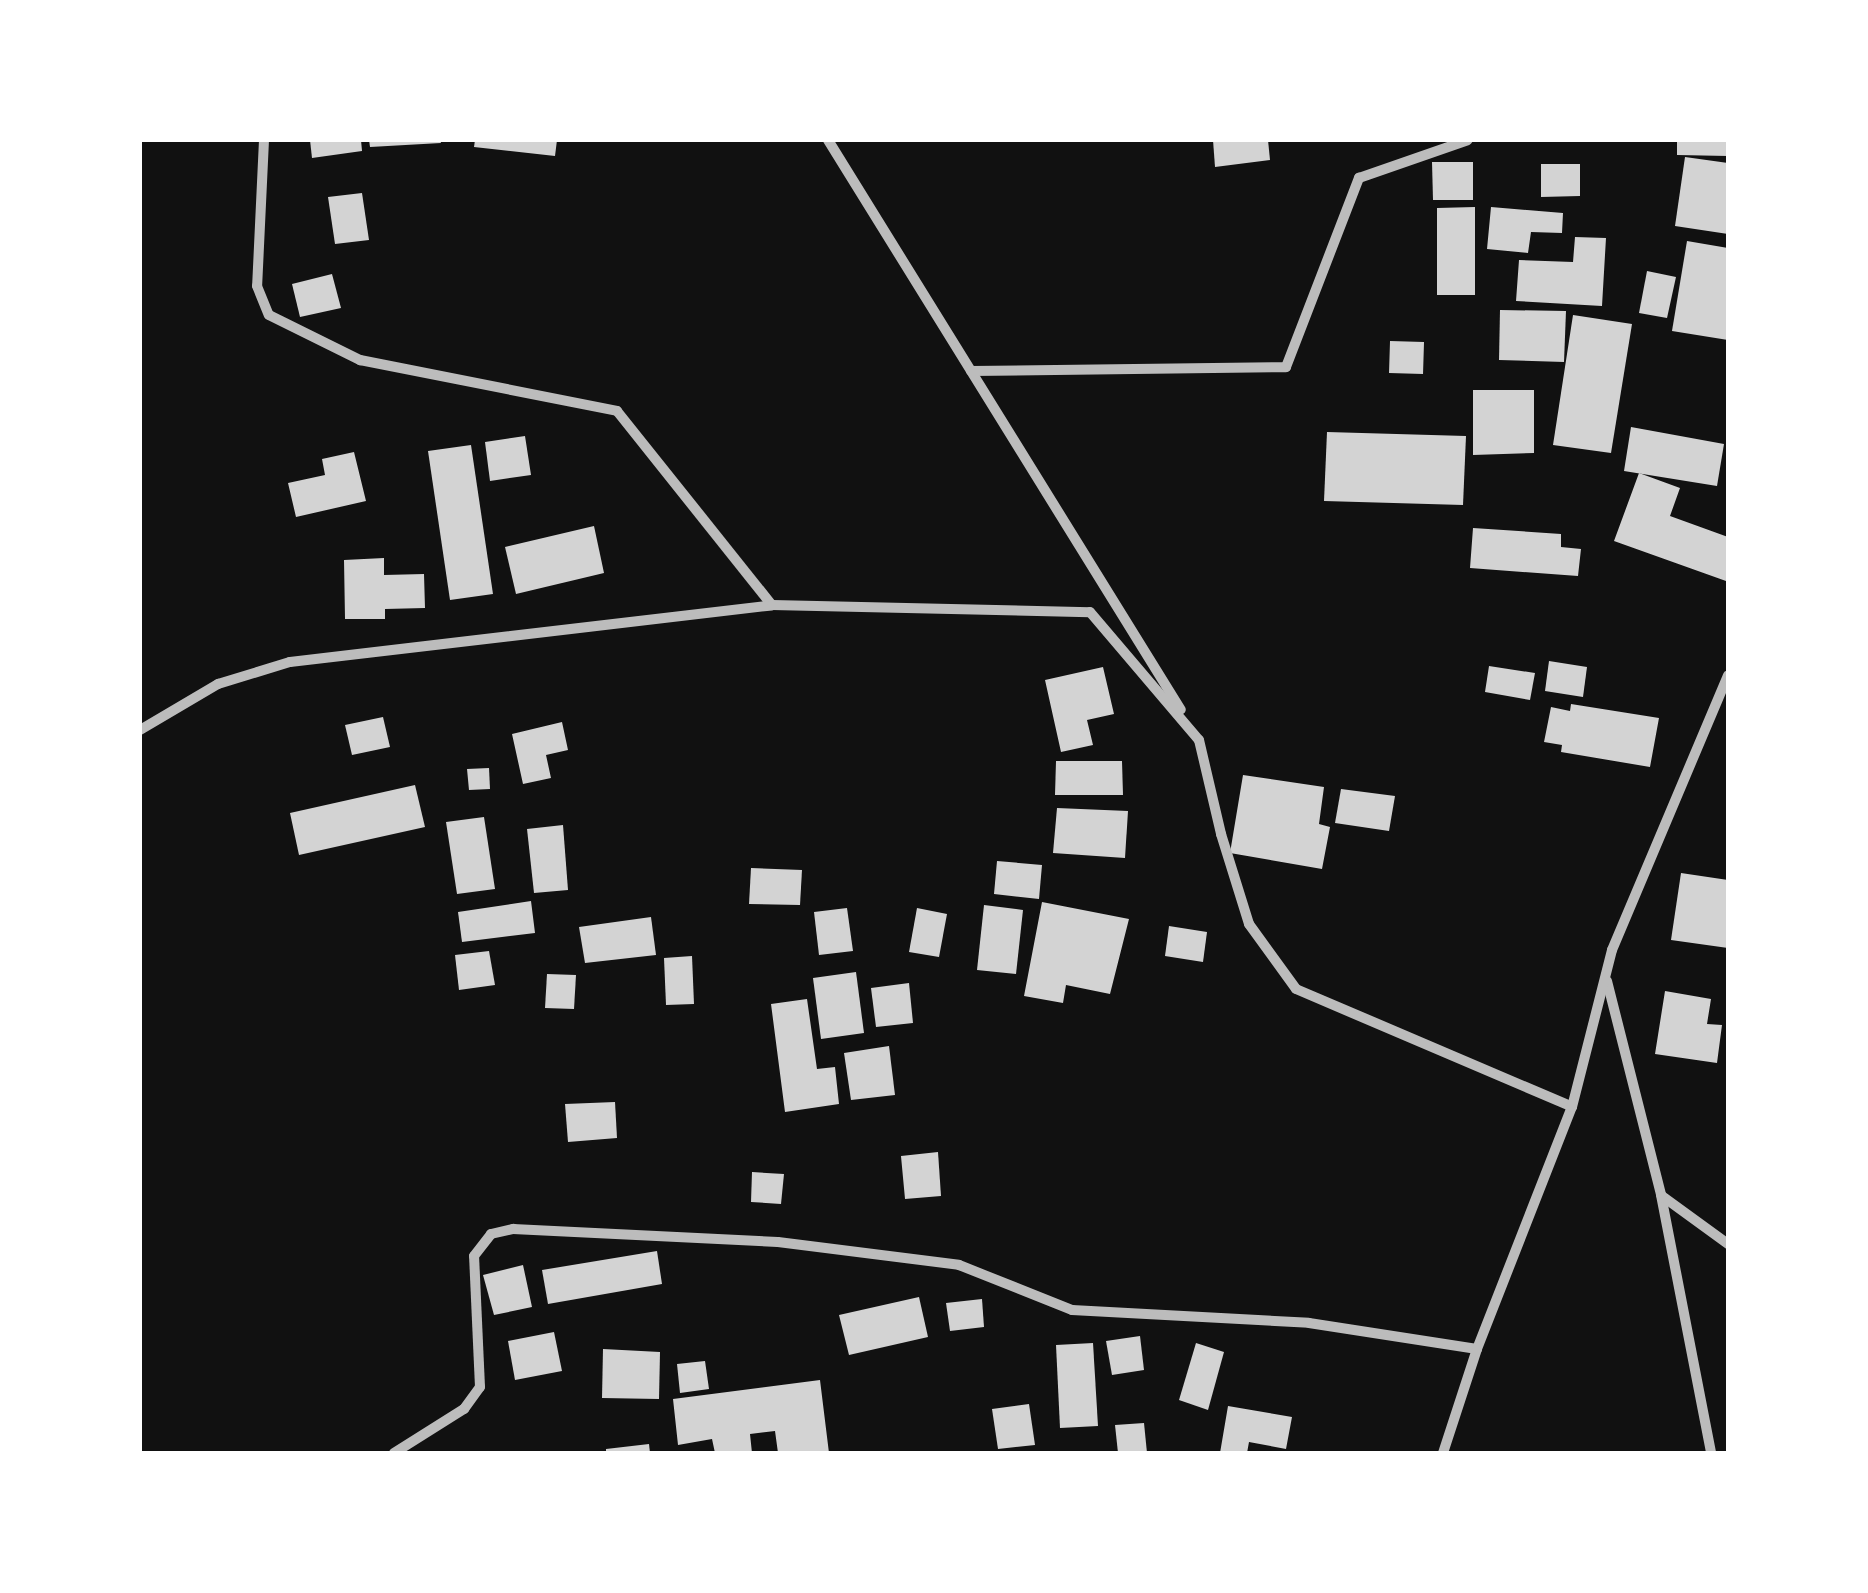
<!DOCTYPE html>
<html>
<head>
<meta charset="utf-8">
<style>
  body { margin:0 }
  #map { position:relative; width:1868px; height:1593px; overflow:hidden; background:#111; font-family:Lato,sans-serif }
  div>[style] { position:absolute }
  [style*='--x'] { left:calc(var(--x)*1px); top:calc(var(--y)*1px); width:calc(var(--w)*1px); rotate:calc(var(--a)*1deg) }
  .building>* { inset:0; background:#d3d3d3 }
  .minor>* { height:10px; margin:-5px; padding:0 5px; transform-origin:5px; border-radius:5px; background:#bcbcbc }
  span { translate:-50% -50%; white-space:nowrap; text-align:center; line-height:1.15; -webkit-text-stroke:8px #fff; paint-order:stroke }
  .frame { position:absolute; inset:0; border:142px solid #fff; pointer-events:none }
</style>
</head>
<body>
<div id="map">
  <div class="building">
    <i style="clip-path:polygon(310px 140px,361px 140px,362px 151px,312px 158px)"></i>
    <i style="clip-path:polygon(369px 140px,440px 140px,441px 143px,370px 147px)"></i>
    <i style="clip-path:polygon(475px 140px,557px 140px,555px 156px,474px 147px)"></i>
    <i style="clip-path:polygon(1213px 140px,1268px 140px,1270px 160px,1215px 167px)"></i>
    <i style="clip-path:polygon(1677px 140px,1728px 140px,1728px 156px,1677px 155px)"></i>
    <i style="clip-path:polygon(1685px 157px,1728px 163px,1728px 234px,1675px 226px)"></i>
    <i style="clip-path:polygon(1432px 162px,1473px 162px,1473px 200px,1433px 200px)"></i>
    <i style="clip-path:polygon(1541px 164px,1580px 164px,1580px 196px,1541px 197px)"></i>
    <i style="clip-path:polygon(362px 193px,369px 240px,335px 244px,328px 197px)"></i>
    <i style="clip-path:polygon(1475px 207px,1475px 295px,1437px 295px,1437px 208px)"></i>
    <i style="clip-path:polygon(1491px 207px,1563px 213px,1562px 233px,1531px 232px,1528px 253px,1487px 249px)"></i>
    <i style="clip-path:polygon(1575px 237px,1606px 238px,1602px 306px,1516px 301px,1519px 260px,1573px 262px)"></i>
    <i style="clip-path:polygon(1687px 241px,1728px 248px,1728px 340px,1672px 331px)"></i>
    <i style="clip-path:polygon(1647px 271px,1676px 277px,1667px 318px,1639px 313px)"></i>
    <i style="clip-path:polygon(332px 274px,341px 308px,300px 317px,292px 284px)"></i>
    <i style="clip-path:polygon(1500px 310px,1566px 311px,1564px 362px,1499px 360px)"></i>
    <i style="clip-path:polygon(1573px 315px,1632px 324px,1611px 453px,1553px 445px)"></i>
    <i style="clip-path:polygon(1390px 341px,1424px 342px,1423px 374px,1389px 373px)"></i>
    <i style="clip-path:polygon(1473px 390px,1534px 390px,1534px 453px,1473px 455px)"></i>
    <i style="clip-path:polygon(1631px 427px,1724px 444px,1717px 486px,1624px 471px)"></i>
    <i style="clip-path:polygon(1327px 432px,1466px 436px,1463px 505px,1324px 501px)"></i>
    <i style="clip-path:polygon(525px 436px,531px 475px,490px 481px,485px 442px)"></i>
    <i style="clip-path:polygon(471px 445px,493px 594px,450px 600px,428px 451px)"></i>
    <i style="clip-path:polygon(354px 452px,366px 501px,296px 517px,288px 483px,325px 475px,322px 459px)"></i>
    <i style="clip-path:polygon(1639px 473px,1680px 488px,1670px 516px,1728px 537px,1726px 581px,1614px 541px)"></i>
    <i style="clip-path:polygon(594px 526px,604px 573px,516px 594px,505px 547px)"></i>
    <i style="clip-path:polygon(1473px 528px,1561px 534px,1561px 547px,1581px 549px,1578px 576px,1470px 568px)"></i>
    <i style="clip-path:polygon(384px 558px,384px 575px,424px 574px,425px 608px,385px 609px,385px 619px,345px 619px,344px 560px)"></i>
    <i style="clip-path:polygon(1549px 661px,1587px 667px,1583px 697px,1545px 691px)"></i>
    <i style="clip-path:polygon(1489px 666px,1535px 673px,1530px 700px,1485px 692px)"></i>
    <i style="clip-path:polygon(1103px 667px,1114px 714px,1087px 720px,1093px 745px,1061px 752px,1045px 680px)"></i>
    <i style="clip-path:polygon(1571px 704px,1659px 718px,1650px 767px,1561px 752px,1562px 745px,1544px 742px,1551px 707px,1570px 711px)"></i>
    <i style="clip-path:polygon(383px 717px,390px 747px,352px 755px,345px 725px)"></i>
    <i style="clip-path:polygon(562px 722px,568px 750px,546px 755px,551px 778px,523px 784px,512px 734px)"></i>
    <i style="clip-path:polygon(1056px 761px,1122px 761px,1123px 795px,1055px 795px)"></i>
    <i style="clip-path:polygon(489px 768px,490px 789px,469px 790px,467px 769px)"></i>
    <i style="clip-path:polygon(1243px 775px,1324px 787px,1319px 824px,1330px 827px,1322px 869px,1230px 853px)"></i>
    <i style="clip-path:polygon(415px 785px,425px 827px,299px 855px,290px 813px)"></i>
    <i style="clip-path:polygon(1341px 789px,1395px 796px,1389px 831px,1335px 823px)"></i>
    <i style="clip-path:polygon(1057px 808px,1128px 811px,1125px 858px,1053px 853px)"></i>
    <i style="clip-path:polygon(484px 817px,495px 889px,457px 894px,446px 822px)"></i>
    <i style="clip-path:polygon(563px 825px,568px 890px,534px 893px,527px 829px)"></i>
    <i style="clip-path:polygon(997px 861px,1042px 865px,1039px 899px,994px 894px)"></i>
    <i style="clip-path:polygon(751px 868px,802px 870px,800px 905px,749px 904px)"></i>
    <i style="clip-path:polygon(1681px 873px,1728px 880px,1728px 948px,1671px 940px)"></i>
    <i style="clip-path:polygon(531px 901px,535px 933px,462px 942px,458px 912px)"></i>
    <i style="clip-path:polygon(1042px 902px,1129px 919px,1110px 994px,1066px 985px,1063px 1003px,1024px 996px)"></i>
    <i style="clip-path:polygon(984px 905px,1023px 910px,1016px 974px,977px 970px)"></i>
    <i style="clip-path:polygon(847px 908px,853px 951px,819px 955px,814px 912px)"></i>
    <i style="clip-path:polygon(917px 908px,947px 914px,939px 957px,909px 952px)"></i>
    <i style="clip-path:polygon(651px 917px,656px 955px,585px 963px,579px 927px)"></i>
    <i style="clip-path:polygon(1169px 926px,1207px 932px,1203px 962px,1165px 956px)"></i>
    <i style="clip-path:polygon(489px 951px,495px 985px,459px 990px,455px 955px)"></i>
    <i style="clip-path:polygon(692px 956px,694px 1004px,666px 1005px,664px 958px)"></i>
    <i style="clip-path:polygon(856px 972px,864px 1033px,821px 1039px,813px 978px)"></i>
    <i style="clip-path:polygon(547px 974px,576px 975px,574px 1009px,545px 1008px)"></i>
    <i style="clip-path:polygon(909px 983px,913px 1023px,876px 1027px,871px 988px)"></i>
    <i style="clip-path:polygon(1665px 991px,1711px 999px,1707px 1024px,1722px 1025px,1717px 1063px,1655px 1054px)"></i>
    <i style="clip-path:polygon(807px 999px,817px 1069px,835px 1067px,839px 1104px,785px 1112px,771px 1004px)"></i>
    <i style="clip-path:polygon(889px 1046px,895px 1095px,851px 1100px,844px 1053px)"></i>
    <i style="clip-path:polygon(615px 1102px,617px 1138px,568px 1142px,565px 1104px)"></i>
    <i style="clip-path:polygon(938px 1152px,941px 1196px,905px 1199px,901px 1156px)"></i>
    <i style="clip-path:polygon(752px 1172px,784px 1174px,781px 1204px,751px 1202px)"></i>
    <i style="clip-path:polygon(657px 1251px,662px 1284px,548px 1304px,542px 1270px)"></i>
    <i style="clip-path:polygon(523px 1265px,532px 1307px,494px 1315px,483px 1275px)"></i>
    <i style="clip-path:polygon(919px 1297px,928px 1337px,849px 1355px,839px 1315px)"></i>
    <i style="clip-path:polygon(982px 1299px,984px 1327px,950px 1331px,946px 1303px)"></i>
    <i style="clip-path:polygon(554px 1332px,562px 1371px,515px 1380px,508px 1341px)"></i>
    <i style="clip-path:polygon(1140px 1336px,1144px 1370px,1112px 1375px,1106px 1341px)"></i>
    <i style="clip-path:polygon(1093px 1343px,1098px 1426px,1060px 1428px,1056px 1345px)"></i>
    <i style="clip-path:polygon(1196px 1343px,1224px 1352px,1208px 1410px,1179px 1400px)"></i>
    <i style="clip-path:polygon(603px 1349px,660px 1352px,659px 1399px,602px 1398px)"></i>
    <i style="clip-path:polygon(705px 1361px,709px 1389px,680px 1393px,677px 1364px)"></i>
    <i style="clip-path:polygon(820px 1380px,829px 1453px,778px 1453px,775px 1431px,750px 1434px,752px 1453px,715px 1453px,712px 1439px,678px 1445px,673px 1399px)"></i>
    <i style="clip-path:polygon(1029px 1404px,1035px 1445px,998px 1449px,992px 1409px)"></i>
    <i style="clip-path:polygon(1228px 1406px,1292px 1417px,1286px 1449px,1249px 1442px,1247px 1453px,1220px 1453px)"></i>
    <i style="clip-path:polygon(1144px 1423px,1147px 1453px,1118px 1453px,1115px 1425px)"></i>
    <i style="clip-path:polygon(649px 1444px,650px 1453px,606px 1453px,606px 1449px)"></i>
  </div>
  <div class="minor">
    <i style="--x:264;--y:140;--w:146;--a:92.7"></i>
    <i style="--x:257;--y:286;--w:31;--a:68"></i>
    <i style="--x:269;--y:315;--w:102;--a:26.3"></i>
    <i style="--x:360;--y:360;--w:262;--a:11.2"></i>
    <i style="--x:617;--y:411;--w:248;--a:51.4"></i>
    <i style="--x:828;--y:140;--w:670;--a:58.23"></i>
    <i style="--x:971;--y:371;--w:315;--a:-0.7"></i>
    <i style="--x:1286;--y:367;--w:203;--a:-68.9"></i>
    <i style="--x:1359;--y:178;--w:115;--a:-19.2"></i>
    <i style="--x:140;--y:730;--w:91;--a:-30.5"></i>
    <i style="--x:218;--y:684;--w:75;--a:-17"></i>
    <i style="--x:290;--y:662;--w:485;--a:-6.7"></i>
    <i style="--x:772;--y:605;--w:318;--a:1.3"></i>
    <i style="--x:1090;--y:612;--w:168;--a:49.6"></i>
    <i style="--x:1199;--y:740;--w:97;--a:76.8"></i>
    <i style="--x:1221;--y:834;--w:94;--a:72.7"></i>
    <i style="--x:1249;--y:924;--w:80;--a:54.1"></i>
    <i style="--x:1296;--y:989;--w:300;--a:23.1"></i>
    <i style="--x:1607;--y:981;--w:221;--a:75.8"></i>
    <i style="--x:1661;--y:1195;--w:263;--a:79"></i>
    <i style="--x:1662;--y:1196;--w:82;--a:36"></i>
    <i style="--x:394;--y:1453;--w:83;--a:-32.2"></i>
    <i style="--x:464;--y:1409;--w:27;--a:-54"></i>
    <i style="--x:480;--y:1387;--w:131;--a:-92.6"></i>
    <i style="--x:474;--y:1256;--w:28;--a:-52"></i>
    <i style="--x:491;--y:1234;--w:23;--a:-13"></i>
    <i style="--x:513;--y:1229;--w:265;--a:2.8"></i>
    <i style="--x:778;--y:1242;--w:182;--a:7.2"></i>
    <i style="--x:959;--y:1265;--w:122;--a:21.7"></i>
    <i style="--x:1072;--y:1310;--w:237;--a:3.1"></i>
    <i style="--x:1309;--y:1323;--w:170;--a:8.8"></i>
    <i style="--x:1443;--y:1453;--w:109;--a:-71.9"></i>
    <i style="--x:1477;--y:1349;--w:260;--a:-68.6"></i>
    <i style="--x:1572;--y:1107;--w:162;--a:-75.7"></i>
    <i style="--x:1612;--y:950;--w:298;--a:-67.1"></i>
  </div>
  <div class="frame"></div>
</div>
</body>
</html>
